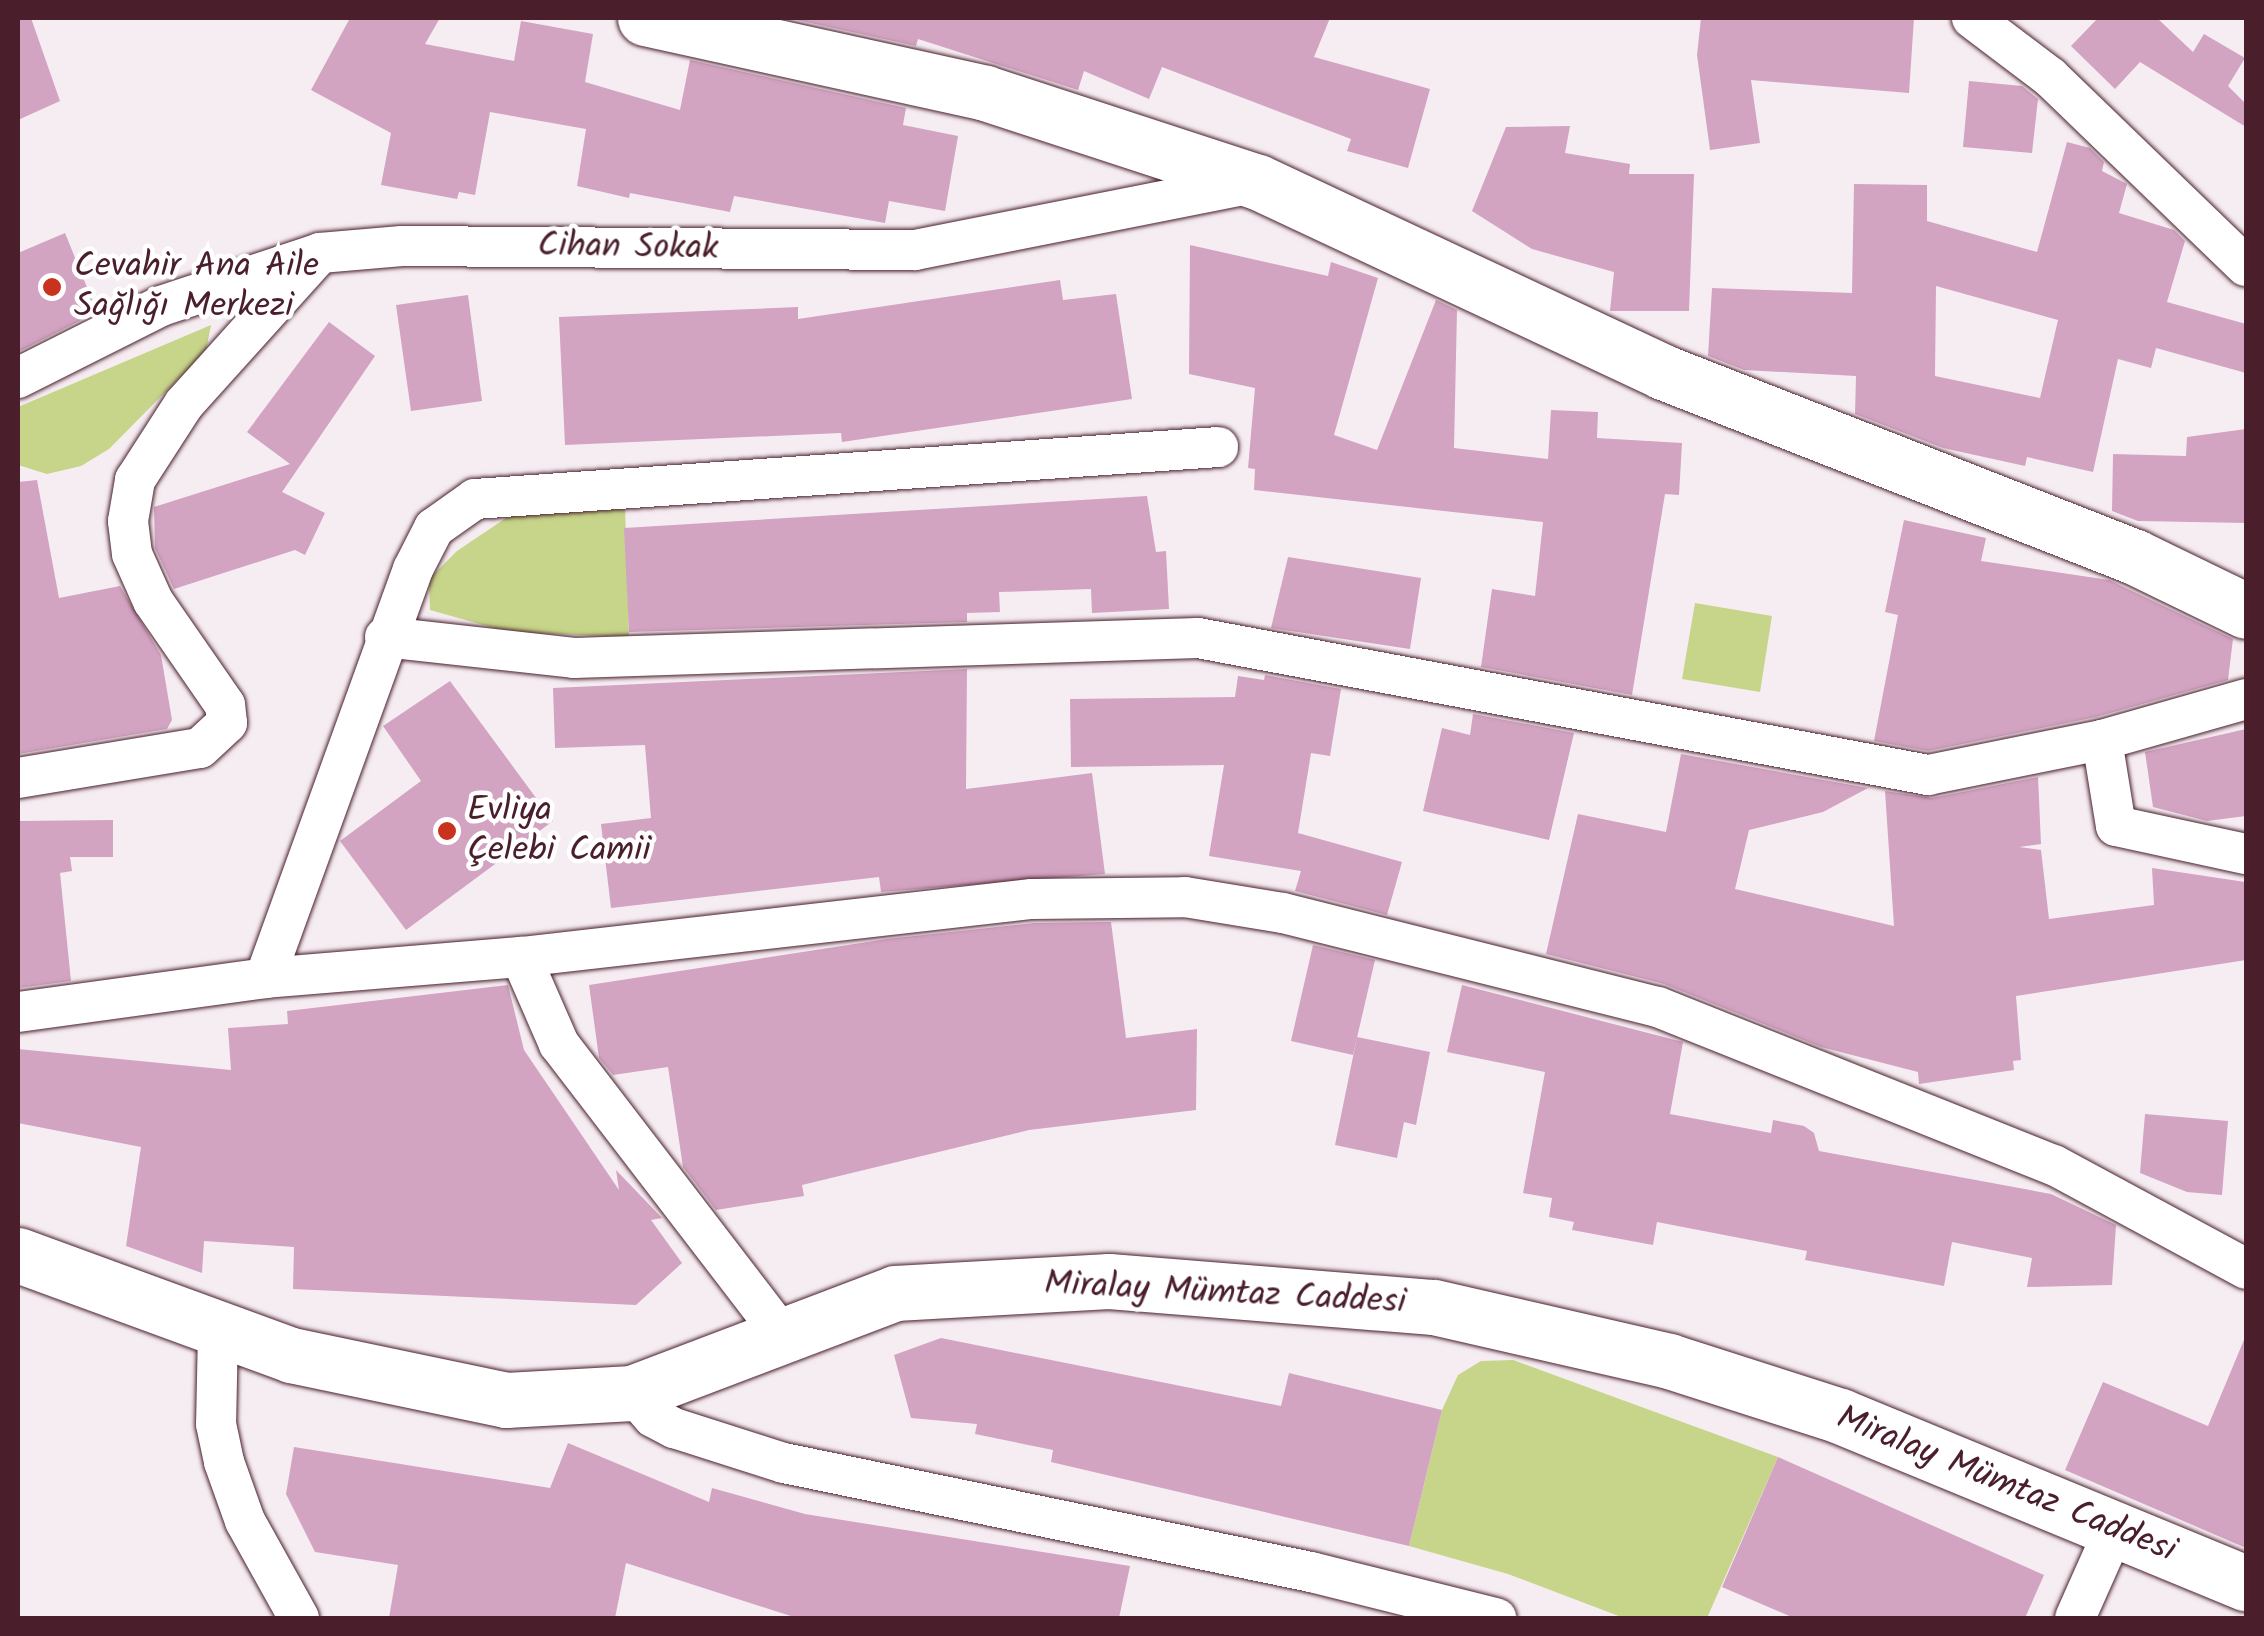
<!DOCTYPE html>
<html>
<head>
<meta charset="utf-8">
<style>
  body { margin:0 }
  #map { position:relative; width:2264px; height:1636px; overflow:hidden; background:#f6edf3; font-family:Kalam,sans-serif }
  div>[style] { position:absolute }
  [style*='--x'] { left:calc(var(--x)*1px); top:calc(var(--y)*1px); width:calc(var(--w)*1px); rotate:calc(var(--a)*1deg) }
  .green>* { inset:0; background:#c6d589 }
  .building>* { inset:0; background:#d3a3c2 }
  .roads { filter:drop-shadow(0 0 2px #4a1f2b) drop-shadow(0 0 2px #4a1f2b) }
  .minor>* { height:40px; margin:-20px; padding:0 20px; transform-origin:20px; border-radius:20px; background:#fff }
  .secondary>* { height:55px; margin:-27.5px; padding:0 27.5px; transform-origin:27.5px; border-radius:27.5px; background:#fff }
  .dots>* { width:28px; height:28px; translate:-50% -50%; box-sizing:border-box; border:5px solid #fff; border-radius:50% }
  span { translate:-50% -50%; white-space:nowrap; text-align:center; line-height:1.15; -webkit-text-stroke:9px #fff; paint-order:stroke }
  .street-label { font-size:35px; color:#4a1f2b }
  .poi-label { font-size:35px; color:#4a1f2b }
  .left { translate:0 -50%; text-align:left }
  .frame { position:absolute; inset:0; border:20px solid #4a1f2b; pointer-events:none }
</style>
</head>
<body>
<div id="map">
  <div class="green">
    <i style="clip-path:polygon(211px 325px,206px 351px,109px 449px,81px 466px,47px 474px,18px 465px,18px 407px)"></i>
    <i style="clip-path:polygon(625px 506px,629px 637px,508px 632px,430px 610px,429px 579px,457px 551px,512px 514px)"></i>
    <i style="clip-path:polygon(1695px 603px,1772px 616px,1760px 692px,1682px 679px)"></i>
    <i style="clip-path:polygon(1513px 1360px,1778px 1457px,1707px 1618px,1624px 1618px,1508px 1574px,1409px 1546px,1442px 1410px,1458px 1375px,1481px 1361px)"></i>
  </div>
  <div class="building">
    <i style="clip-path:polygon(18px 18px,31px 18px,60px 101px,18px 120px)"></i>
    <i style="clip-path:polygon(350px 18px,440px 18px,425px 44px,514px 61px,521px 21px,593px 34px,585px 82px,680px 110px,690px 60px,906px 108px,903px 125px,958px 136px,945px 211px,889px 201px,885px 223px,734px 196px,730px 212px,630px 193px,629px 198px,577px 186px,586px 129px,490px 112px,475px 195px,459px 192px,457px 199px,381px 185px,391px 133px,311px 90px)"></i>
    <i style="clip-path:polygon(788px 18px,1330px 18px,1314px 57px,1430px 89px,1408px 168px,1347px 151px,1351px 139px,1162px 67px,1149px 99px,1084px 71px,1078px 90px,918px 39px,916px 46px)"></i>
    <i style="clip-path:polygon(1701px 18px,1914px 18px,1909px 93px,1751px 80px,1760px 143px,1710px 150px,1697px 55px)"></i>
    <i style="clip-path:polygon(2098px 18px,2157px 18px,2193px 52px,2204px 34px,2245px 58px,2228px 86px,2246px 104px,2246px 127px,2140px 62px,2115px 89px,2071px 46px)"></i>
    <i style="clip-path:polygon(1969px 81px,2022px 86px,2038px 99px,2032px 153px,1963px 147px)"></i>
    <i style="clip-path:polygon(1570px 126px,1565px 153px,1630px 164px,1629px 174px,1694px 174px,1689px 311px,1610px 311px,1614px 272px,1532px 249px,1472px 211px,1506px 127px)"></i>
    <i style="clip-path:polygon(evenodd,2067px 142px,2090px 148px,2104px 162px,2102px 171px,2127px 184px,2119px 213px,2174px 230px,2185px 241px,2167px 302px,2246px 324px,2246px 373px,2156px 348px,2151px 368px,2118px 359px,2093px 472px,2027px 457px,2025px 466px,1943px 448px,1855px 414px,1856px 376px,1744px 370px,1708px 356px,1712px 288px,1852px 293px,1854px 184px,1927px 185px,1927px 221px,2037px 252px,2067px 142px,1936px 286px,2058px 320px,2040px 398px,1935px 376px,1936px 286px)"></i>
    <i style="clip-path:polygon(65px 233px,97px 312px,18px 352px,18px 253px)"></i>
    <i style="clip-path:polygon(1190px 245px,1328px 276px,1331px 262px,1378px 278px,1334px 435px,1377px 450px,1436px 300px,1457px 310px,1454px 448px,1548px 459px,1551px 410px,1598px 412px,1597px 438px,1682px 443px,1679px 495px,1665px 494px,1632px 695px,1481px 667px,1492px 589px,1535px 596px,1543px 522px,1254px 490px,1255px 469px,1248px 468px,1255px 388px,1189px 374px)"></i>
    <i style="clip-path:polygon(1060px 280px,1063px 300px,1116px 294px,1132px 399px,842px 442px,841px 433px,565px 445px,559px 317px,798px 307px,798px 319px)"></i>
    <i style="clip-path:polygon(468px 295px,482px 401px,411px 411px,396px 305px)"></i>
    <i style="clip-path:polygon(329px 322px,375px 356px,282px 492px,325px 513px,305px 555px,295px 550px,174px 589px,155px 548px,154px 507px,290px 464px,247px 432px)"></i>
    <i style="clip-path:polygon(2246px 429px,2246px 523px,2138px 521px,2112px 511px,2113px 454px,2186px 456px,2187px 437px)"></i>
    <i style="clip-path:polygon(37px 480px,59px 598px,120px 586px,161px 655px,172px 720px,167px 729px,18px 754px,18px 482px)"></i>
    <i style="clip-path:polygon(1147px 496px,1156px 552px,1166px 551px,1169px 609px,1092px 613px,1091px 589px,999px 592px,1000px 612px,967px 613px,967px 622px,629px 632px,624px 528px)"></i>
    <i style="clip-path:polygon(1904px 520px,1986px 538px,1981px 561px,2109px 580px,2233px 639px,2228px 680px,2096px 717px,1928px 751px,1874px 741px,1898px 615px,1885px 612px)"></i>
    <i style="clip-path:polygon(1288px 557px,1421px 578px,1410px 649px,1271px 628px)"></i>
    <i style="clip-path:polygon(967px 669px,966px 789px,1092px 773px,1105px 874px,881px 892px,879px 877px,611px 908px,601px 824px,651px 818px,645px 745px,555px 748px,553px 688px)"></i>
    <i style="clip-path:polygon(1265px 675px,1341px 689px,1330px 756px,1311px 753px,1298px 833px,1402px 862px,1387px 915px,1295px 891px,1301px 871px,1209px 856px,1224px 765px,1071px 767px,1070px 699px,1235px 697px,1238px 676px,1264px 680px)"></i>
    <i style="clip-path:polygon(450px 681px,553px 821px,406px 930px,340px 841px,421px 781px,383px 726px)"></i>
    <i style="clip-path:polygon(1473px 714px,1574px 733px,1549px 840px,1423px 811px,1442px 728px,1470px 735px)"></i>
    <i style="clip-path:polygon(2246px 729px,2246px 816px,2207px 821px,2153px 807px,2145px 752px)"></i>
    <i style="clip-path:polygon(1681px 754px,1868px 788px,1823px 812px,1749px 830px,1735px 889px,1894px 926px,1885px 791px,1932px 798px,2038px 777px,2041px 844px,2019px 847px,2041px 850px,2049px 919px,2154px 905px,2152px 868px,2245px 882px,2246px 960px,2016px 996px,2021px 1060px,2013px 1061px,2014px 1070px,1919px 1084px,1918px 1072px,1821px 1047px,1664px 984px,1546px 954px,1578px 814px,1666px 832px)"></i>
    <i style="clip-path:polygon(113px 820px,113px 857px,70px 857px,72px 871px,60px 873px,71px 981px,18px 988px,18px 821px)"></i>
    <i style="clip-path:polygon(1111px 922px,1126px 1038px,1197px 1029px,1196px 1110px,1029px 1130px,802px 1185px,804px 1196px,716px 1210px,683px 1167px,668px 1067px,613px 1075px,599px 1058px,589px 985px,887px 939px,1034px 923px)"></i>
    <i style="clip-path:polygon(1313px 945px,1375px 960px,1353px 1055px,1291px 1041px)"></i>
    <i style="clip-path:polygon(508px 985px,524px 1050px,619px 1190px,616px 1170px,662px 1218px,651px 1220px,682px 1263px,636px 1305px,293px 1289px,294px 1247px,204px 1241px,202px 1273px,126px 1246px,141px 1147px,18px 1123px,18px 1049px,231px 1070px,228px 1028px,288px 1024px,287px 1011px)"></i>
    <i style="clip-path:polygon(1462px 985px,1683px 1042px,1670px 1114px,1771px 1133px,1773px 1120px,1804px 1126px,1814px 1133px,1819px 1151px,2051px 1194px,2116px 1225px,2112px 1285px,2027px 1287px,2032px 1258px,1952px 1242px,1944px 1286px,1805px 1260px,1807px 1251px,1657px 1222px,1653px 1245px,1572px 1230px,1574px 1222px,1549px 1217px,1552px 1198px,1523px 1193px,1545px 1072px,1447px 1052px)"></i>
    <i style="clip-path:polygon(1357px 1037px,1430px 1052px,1416px 1125px,1404px 1122px,1397px 1158px,1335px 1145px)"></i>
    <i style="clip-path:polygon(2145px 1114px,2228px 1121px,2222px 1195px,2187px 1192px,2140px 1173px)"></i>
    <i style="clip-path:polygon(2246px 1335px,2246px 1548px,2065px 1470px,2103px 1382px,2208px 1426px)"></i>
    <i style="clip-path:polygon(941px 1338px,1281px 1406px,1289px 1373px,1442px 1410px,1409px 1546px,1051px 1462px,1053px 1450px,975px 1434px,977px 1424px,911px 1418px,894px 1355px)"></i>
    <i style="clip-path:polygon(568px 1443px,709px 1502px,712px 1488px,805px 1514px,1130px 1566px,1119px 1618px,797px 1618px,626px 1563px,615px 1618px,389px 1618px,398px 1565px,315px 1552px,286px 1494px,294px 1447px,550px 1488px)"></i>
    <i style="clip-path:polygon(1778px 1457px,2044px 1575px,2025px 1618px,1794px 1618px,1722px 1587px)"></i>
  </div>
  <div class="roads">
    <div class="minor">
      <i style="--x:1972;--y:18;--w:98;--a:37.1"></i>
      <i style="--x:2050;--y:77;--w:272;--a:44"></i>
      <i style="--x:18;--y:378;--w:160;--a:-26.7"></i>
      <i style="--x:161;--y:306;--w:168;--a:-18.4"></i>
      <i style="--x:320;--y:253;--w:82;--a:-4.9"></i>
      <i style="--x:402;--y:246;--w:513;--a:0.45"></i>
      <i style="--x:915;--y:250;--w:350;--a:-11.2"></i>
      <i style="--x:385;--y:637;--w:190;--a:6.3"></i>
      <i style="--x:574;--y:658;--w:624;--a:-1.84"></i>
      <i style="--x:1198;--y:638;--w:743;--a:10.63"></i>
      <i style="--x:1928;--y:775;--w:177;--a:-11.4"></i>
      <i style="--x:2102;--y:740;--w:150;--a:-15.9"></i>
      <i style="--x:2102;--y:740;--w:87;--a:80.8"></i>
      <i style="--x:2116;--y:826;--w:133;--a:12.2"></i>
      <i style="--x:18;--y:778;--w:184;--a:-9.4"></i>
      <i style="--x:200;--y:748;--w:37;--a:-43"></i>
      <i style="--x:227;--y:723;--w:18;--a:-96"></i>
      <i style="--x:225;--y:705;--w:126;--a:-124.7"></i>
      <i style="--x:153;--y:601;--w:51;--a:-114.1"></i>
      <i style="--x:132;--y:554;--w:33;--a:-97"></i>
      <i style="--x:128;--y:521;--w:42;--a:-80.3"></i>
      <i style="--x:135;--y:480;--w:90;--a:-57.2"></i>
      <i style="--x:184;--y:404;--w:203;--a:-48"></i>
      <i style="--x:521;--y:957;--w:95;--a:66.4"></i>
      <i style="--x:559;--y:1044;--w:368;--a:52.5"></i>
      <i style="--x:265;--y:978;--w:435;--a:-70.1"></i>
      <i style="--x:413;--y:569;--w:46;--a:-62.9"></i>
      <i style="--x:434;--y:528;--w:50;--a:-35.3"></i>
      <i style="--x:475;--y:499;--w:745;--a:-4"></i>
      <i style="--x:18;--y:1012;--w:249;--a:-7.8"></i>
      <i style="--x:265;--y:978;--w:257;--a:-4.7"></i>
      <i style="--x:521;--y:957;--w:514;--a:-6.48"></i>
      <i style="--x:1032;--y:899;--w:153;--a:-0.7"></i>
      <i style="--x:1185;--y:897;--w:99;--a:9.3"></i>
      <i style="--x:1283;--y:913;--w:387;--a:14.1"></i>
      <i style="--x:1658;--y:1007;--w:426;--a:21.8"></i>
      <i style="--x:2054;--y:1165;--w:218;--a:28.4"></i>
      <i style="--x:218;--y:1331;--w:93;--a:91.2"></i>
      <i style="--x:216;--y:1424;--w:39;--a:78"></i>
      <i style="--x:224;--y:1462;--w:63;--a:70.4"></i>
      <i style="--x:245;--y:1521;--w:111;--a:60.9"></i>
      <i style="--x:632;--y:1393;--w:32;--a:49"></i>
      <i style="--x:653;--y:1417;--w:24;--a:28"></i>
      <i style="--x:674;--y:1428;--w:115;--a:17.7"></i>
      <i style="--x:784;--y:1463;--w:538;--a:11.69"></i>
      <i style="--x:1311;--y:1572;--w:191;--a:14"></i>
      <i style="--x:2075;--y:1618;--w:98;--a:-66"></i>
    </div>
    <div class="secondary">
      <i style="--x:645;--y:18;--w:348;--a:12.4"></i>
      <i style="--x:985;--y:93;--w:287;--a:18.1"></i>
      <i style="--x:1258;--y:182;--w:447;--a:25.1"></i>
      <i style="--x:1663;--y:372;--w:507;--a:21.4"></i>
      <i style="--x:2135;--y:557;--w:123;--a:25.9"></i>
      <i style="--x:18;--y:1255;--w:291;--a:20.1"></i>
      <i style="--x:291;--y:1355;--w:220;--a:11.8"></i>
      <i style="--x:506;--y:1400;--w:126;--a:-3.2"></i>
      <i style="--x:632;--y:1393;--w:281;--a:-20.8"></i>
      <i style="--x:895;--y:1293;--w:214;--a:-3.2"></i>
      <i style="--x:1109;--y:1281;--w:326;--a:4.6"></i>
      <i style="--x:1434;--y:1307;--w:241;--a:12.9"></i>
      <i style="--x:1669;--y:1361;--w:180;--a:17.8"></i>
      <i style="--x:1840;--y:1416;--w:439;--a:22.4"></i>
    </div>
  </div>
  <div class="dots">
    <i style="left:52px;top:287px;background:#c8321e"></i>
    <i style="left:447px;top:831px;background:#c8321e"></i>
  </div>
  <div class="street-label">
    <span style="left:628px;top:248px;rotate:1deg">Cihan Sokak</span>
    <span style="left:1225px;top:1294px;rotate:3deg">Miralay Mümtaz Caddesi</span>
    <span style="left:2006px;top:1485px;rotate:22deg">Miralay Mümtaz Caddesi</span>
  </div>
  <div class="poi-label">
    <span class="left" style="left:74px;top:287px">Cevahir Ana Aile<br>Sağlığı Merkezi</span>
    <span class="left" style="left:467px;top:831px">Evliya<br>Çelebi Camii</span>
  </div>
  <div class="frame"></div>
</div>
</body>
</html>
